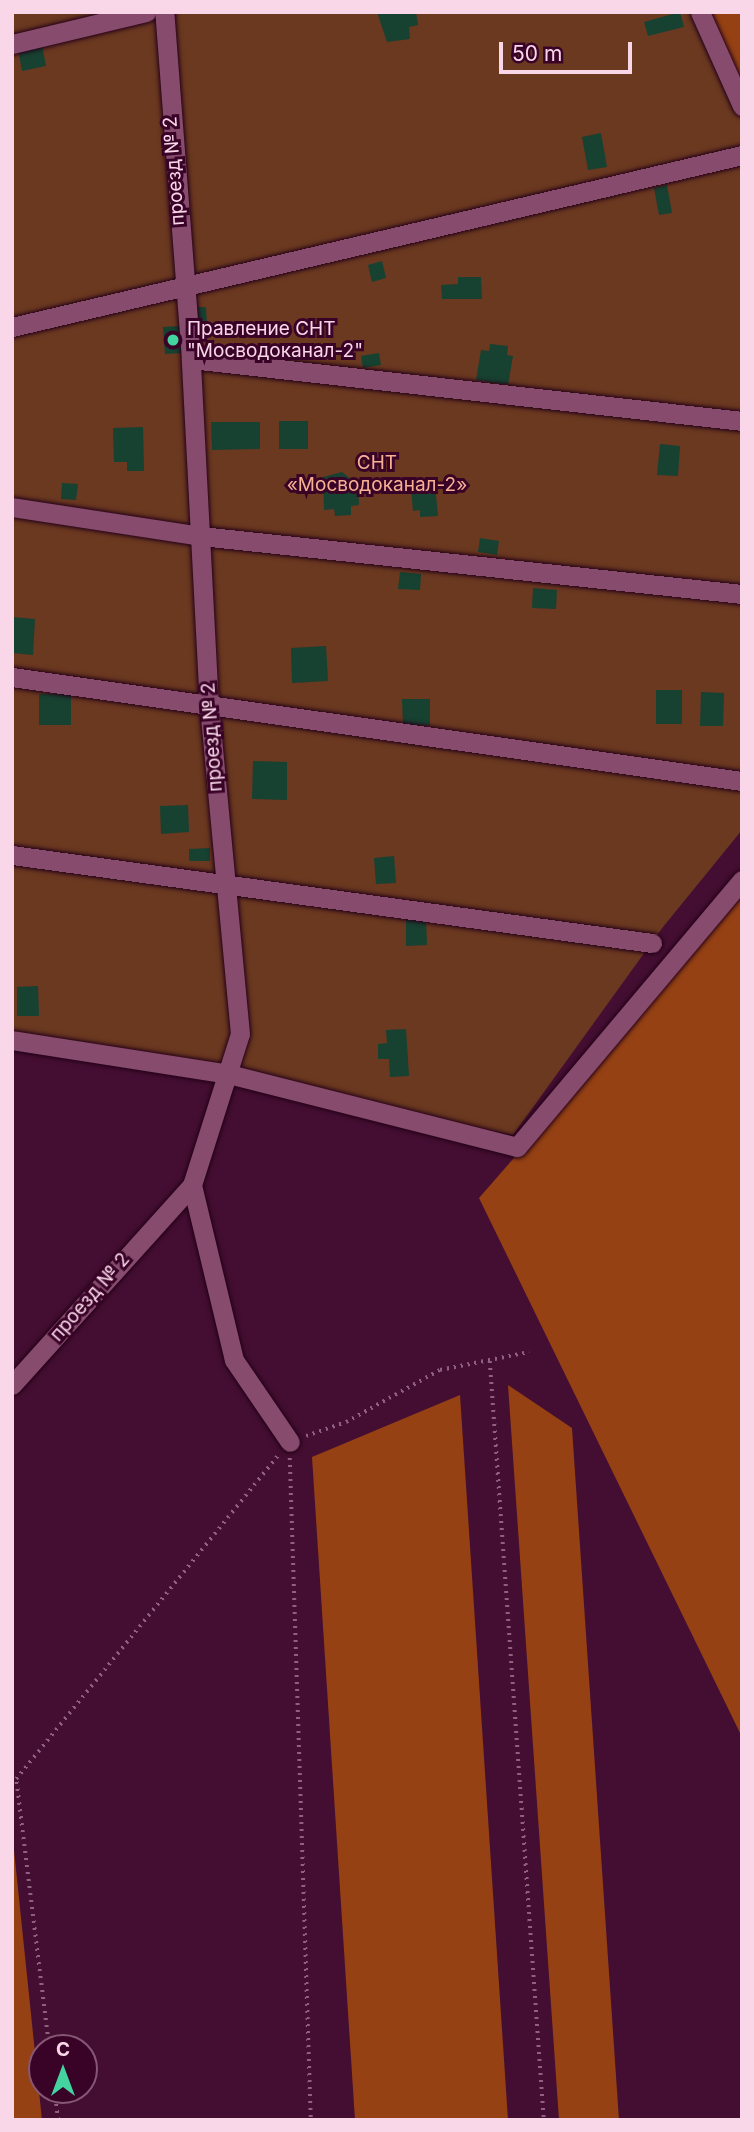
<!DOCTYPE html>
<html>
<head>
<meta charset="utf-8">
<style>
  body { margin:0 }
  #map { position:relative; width:754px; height:2132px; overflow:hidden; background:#440e32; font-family:Inter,sans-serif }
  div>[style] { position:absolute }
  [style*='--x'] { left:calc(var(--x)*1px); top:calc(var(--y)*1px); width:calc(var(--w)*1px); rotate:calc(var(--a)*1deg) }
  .green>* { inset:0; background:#6b3820 }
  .forest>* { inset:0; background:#954114 }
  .building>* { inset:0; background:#174131 }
  .path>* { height:3.5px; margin-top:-1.75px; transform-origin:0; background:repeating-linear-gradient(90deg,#8f617e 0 2px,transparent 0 7px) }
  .roads { filter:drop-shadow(0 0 2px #240018) drop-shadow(0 0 2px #240018) }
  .minor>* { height:19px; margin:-9.5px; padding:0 9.5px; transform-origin:9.5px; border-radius:9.5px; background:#874b6e }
  .dots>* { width:19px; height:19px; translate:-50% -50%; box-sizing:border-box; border:4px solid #390328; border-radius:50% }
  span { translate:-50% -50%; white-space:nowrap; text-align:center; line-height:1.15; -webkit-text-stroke:6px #390328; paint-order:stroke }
  .street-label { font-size:19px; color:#f9d6e8 }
  .poi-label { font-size:19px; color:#f9d6e8 }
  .left { translate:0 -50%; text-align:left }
  .park-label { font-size:19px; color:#f7b091 }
  .frame { position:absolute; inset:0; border:14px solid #f9d6e8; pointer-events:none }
  .north { position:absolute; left:28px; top:2034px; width:70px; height:70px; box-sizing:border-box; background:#390328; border:2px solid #865775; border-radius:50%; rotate:0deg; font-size:19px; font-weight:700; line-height:28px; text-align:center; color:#f9d6e8 }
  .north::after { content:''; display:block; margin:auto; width:24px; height:32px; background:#43d4a0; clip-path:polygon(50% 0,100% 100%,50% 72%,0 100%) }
  .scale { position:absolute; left:499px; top:42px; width:133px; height:32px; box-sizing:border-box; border:4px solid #f9d6e8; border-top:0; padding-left:9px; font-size:21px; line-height:24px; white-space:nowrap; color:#f9d6e8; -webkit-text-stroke:5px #390328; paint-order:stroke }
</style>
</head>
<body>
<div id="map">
  <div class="green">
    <i style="clip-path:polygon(12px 12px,693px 12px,742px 118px,742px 830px,663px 927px,513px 1135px,12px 1032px)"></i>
  </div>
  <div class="forest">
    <i style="clip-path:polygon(711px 12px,742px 12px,742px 87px)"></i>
    <i style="clip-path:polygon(742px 896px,742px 1737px,479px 1198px)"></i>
    <i style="clip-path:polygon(508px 1385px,572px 1428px,619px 2120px,559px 2120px)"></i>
    <i style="clip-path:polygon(460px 1395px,508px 2120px,355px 2120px,312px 1457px)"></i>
    <i style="clip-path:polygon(12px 1831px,42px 2120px,12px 2120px)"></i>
  </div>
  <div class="building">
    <i style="clip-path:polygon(377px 12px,416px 12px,418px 25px,409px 27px,410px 39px,387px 42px)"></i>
    <i style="clip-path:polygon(680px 12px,684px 27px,648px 36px,644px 22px)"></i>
    <i style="clip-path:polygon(41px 39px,46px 66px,22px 71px,17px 43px)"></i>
    <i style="clip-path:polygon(601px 133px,607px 167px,588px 170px,582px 137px)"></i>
    <i style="clip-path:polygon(667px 185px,672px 213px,659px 215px,654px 188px)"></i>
    <i style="clip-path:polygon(382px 261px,386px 278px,372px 282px,368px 265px)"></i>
    <i style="clip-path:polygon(458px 277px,481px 277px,482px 299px,442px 299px,441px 285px,458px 284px)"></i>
    <i style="clip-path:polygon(195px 307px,206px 307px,207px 326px,196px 326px)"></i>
    <i style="clip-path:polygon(180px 326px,182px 353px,165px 354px,163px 327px)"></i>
    <i style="clip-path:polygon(490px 344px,508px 346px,507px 355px,513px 356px,508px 385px,476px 380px,481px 350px,489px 351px)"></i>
    <i style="clip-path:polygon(379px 353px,381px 365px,363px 368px,361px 356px)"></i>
    <i style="clip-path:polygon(279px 421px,308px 421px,308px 449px,279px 449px)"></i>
    <i style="clip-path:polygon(211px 422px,260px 422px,260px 449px,212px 450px)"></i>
    <i style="clip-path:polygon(143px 427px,144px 471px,127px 471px,127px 462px,114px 462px,113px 428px)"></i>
    <i style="clip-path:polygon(660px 444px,680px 446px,678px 476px,657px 475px)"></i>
    <i style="clip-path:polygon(342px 472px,358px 485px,359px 505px,351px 506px,351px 515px,335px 516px,334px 509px,324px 510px,323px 477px)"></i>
    <i style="clip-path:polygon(62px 483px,78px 484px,76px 500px,61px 499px)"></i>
    <i style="clip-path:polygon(435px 485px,438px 516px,420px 517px,420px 510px,413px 511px,411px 487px)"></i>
    <i style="clip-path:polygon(480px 538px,499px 541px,497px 555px,478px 552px)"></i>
    <i style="clip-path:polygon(400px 572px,421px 574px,420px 590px,398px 589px)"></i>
    <i style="clip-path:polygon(533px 588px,557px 590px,556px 609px,532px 608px)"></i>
    <i style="clip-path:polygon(12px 617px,35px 619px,33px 655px,12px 653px)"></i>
    <i style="clip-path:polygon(326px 646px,328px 681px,292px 683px,291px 648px)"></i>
    <i style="clip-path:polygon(656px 690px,682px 690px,682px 724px,656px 724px)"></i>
    <i style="clip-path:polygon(701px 692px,724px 693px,723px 726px,700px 726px)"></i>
    <i style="clip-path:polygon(39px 694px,71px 694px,71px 725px,39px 725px)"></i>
    <i style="clip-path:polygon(402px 699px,430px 699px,430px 725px,403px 726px)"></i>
    <i style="clip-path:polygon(253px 761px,287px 762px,287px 800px,252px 799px)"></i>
    <i style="clip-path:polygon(188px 805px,189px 832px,161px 834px,160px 806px)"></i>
    <i style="clip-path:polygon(210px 848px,210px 861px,189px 861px,189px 849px)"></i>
    <i style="clip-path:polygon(394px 856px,396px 883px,376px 884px,374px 858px)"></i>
    <i style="clip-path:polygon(406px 919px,426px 919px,427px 945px,406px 946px)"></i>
    <i style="clip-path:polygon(38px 986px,39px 1016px,17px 1016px,17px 987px)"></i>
    <i style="clip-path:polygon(406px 1029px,409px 1076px,390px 1077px,389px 1059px,378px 1059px,378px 1044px,387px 1043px,386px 1030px)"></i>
  </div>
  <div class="path">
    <i style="--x:490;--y:1361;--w:761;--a:85.93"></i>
    <i style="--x:306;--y:1436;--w:42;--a:-19.3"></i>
    <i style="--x:346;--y:1422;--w:107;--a:-29"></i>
    <i style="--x:440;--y:1370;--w:91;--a:-11.4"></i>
    <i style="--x:290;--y:1458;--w:662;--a:88.18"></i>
    <i style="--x:49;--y:2048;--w:271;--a:-97"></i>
    <i style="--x:16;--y:1779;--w:416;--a:-51"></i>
    <i style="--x:55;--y:2090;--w:30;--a:84"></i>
  </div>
  <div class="roads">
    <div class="minor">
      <i style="--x:700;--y:12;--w:103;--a:65.9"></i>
      <i style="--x:12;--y:44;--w:138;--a:-13.4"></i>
      <i style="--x:12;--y:327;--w:750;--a:-13.26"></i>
      <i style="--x:191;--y:359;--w:554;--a:6.42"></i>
      <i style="--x:12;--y:507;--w:191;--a:8.7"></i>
      <i style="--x:201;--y:536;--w:544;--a:6.12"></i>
      <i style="--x:12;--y:677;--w:737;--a:8.11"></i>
      <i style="--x:12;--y:855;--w:646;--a:7.83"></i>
      <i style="--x:12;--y:1040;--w:220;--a:8.9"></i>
      <i style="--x:229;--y:1074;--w:297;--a:14.2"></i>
      <i style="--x:517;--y:1147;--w:349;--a:-49.9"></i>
      <i style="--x:192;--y:1185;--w:180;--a:76.5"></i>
      <i style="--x:234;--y:1360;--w:99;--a:55.7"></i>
      <i style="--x:12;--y:1385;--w:269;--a:-48"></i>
      <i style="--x:192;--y:1185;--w:158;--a:-72.4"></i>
      <i style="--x:240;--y:1034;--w:328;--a:-95.4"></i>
      <i style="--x:209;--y:707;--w:348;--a:-93"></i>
      <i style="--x:191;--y:359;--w:348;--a:-94.4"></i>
    </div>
  </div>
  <div class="dots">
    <i style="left:173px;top:340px;background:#43d4a0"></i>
  </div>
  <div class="street-label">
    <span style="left:174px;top:171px;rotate:-94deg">проезд № 2</span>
    <span style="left:212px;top:737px;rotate:-94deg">проезд № 2</span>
    <span style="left:90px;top:1297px;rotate:-49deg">проезд № 2</span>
  </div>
  <div class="poi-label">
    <span class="left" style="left:187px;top:340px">Правление СНТ<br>"Мосводоканал-2"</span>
  </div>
  <div class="park-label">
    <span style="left:377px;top:474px">СНТ<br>«Мосводоканал-2»</span>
  </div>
  <div class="frame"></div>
  <div class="north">С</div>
  <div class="scale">50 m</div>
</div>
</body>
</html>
